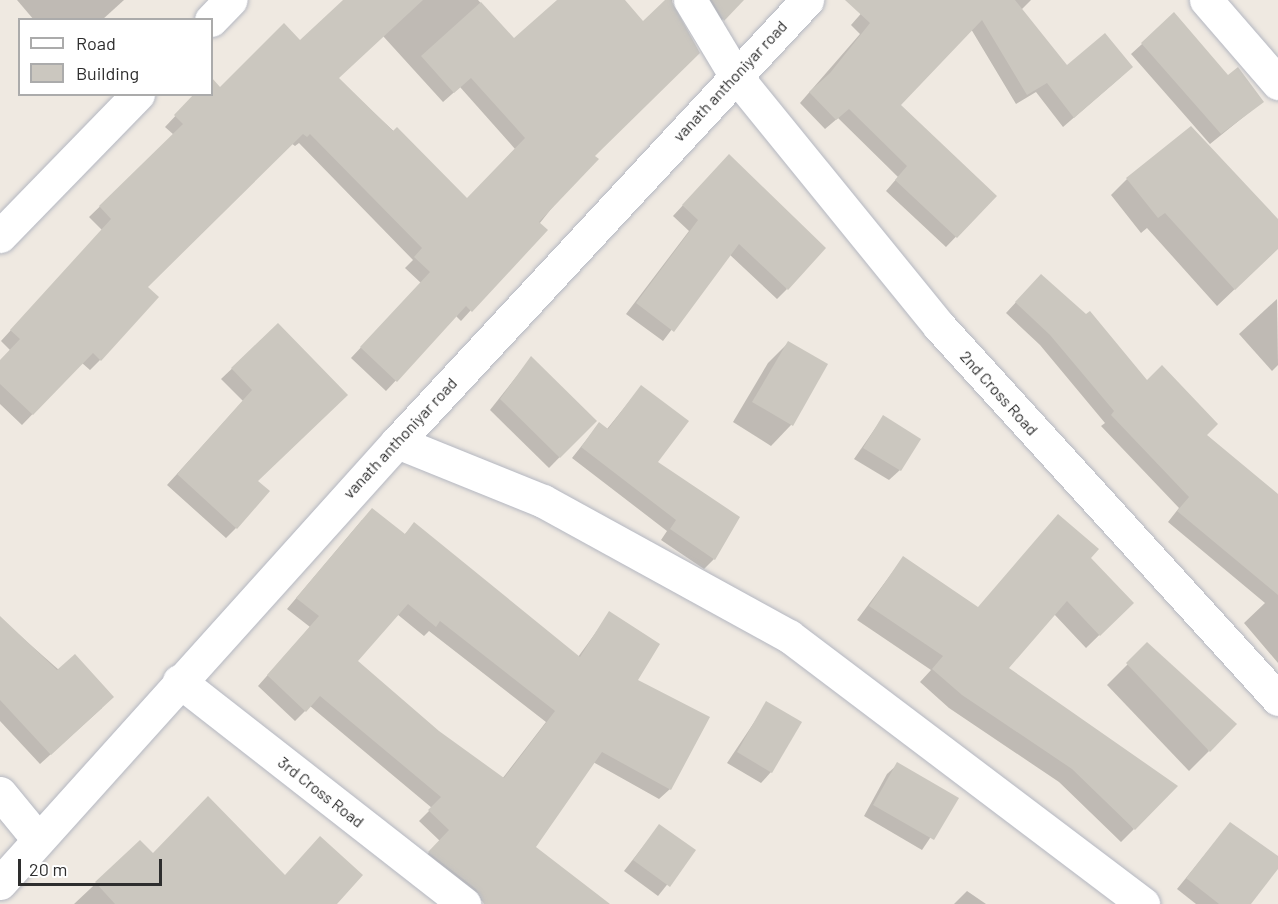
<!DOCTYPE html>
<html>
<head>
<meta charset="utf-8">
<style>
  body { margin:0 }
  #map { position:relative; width:1278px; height:904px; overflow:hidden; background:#efe9e1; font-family:Barlow,sans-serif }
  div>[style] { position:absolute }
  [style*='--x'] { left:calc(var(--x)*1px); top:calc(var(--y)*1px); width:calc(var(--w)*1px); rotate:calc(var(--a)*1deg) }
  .shadow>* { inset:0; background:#0003 }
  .building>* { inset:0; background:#cbc7bf }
  .roads { filter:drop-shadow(0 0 2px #b4b7c1) drop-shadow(0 0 2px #b4b7c1) }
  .minor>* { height:33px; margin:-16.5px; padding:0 16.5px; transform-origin:16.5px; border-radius:16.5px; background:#fff }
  span { translate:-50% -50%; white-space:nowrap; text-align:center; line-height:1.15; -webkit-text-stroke:4.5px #fff; paint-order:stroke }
  .street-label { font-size:16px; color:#2e2e2e }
  .legend { position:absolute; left:18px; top:18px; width:195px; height:78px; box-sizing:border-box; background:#fff; border:2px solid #ababab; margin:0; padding:8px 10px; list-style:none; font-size:18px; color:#2e2e2e }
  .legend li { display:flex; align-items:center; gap:12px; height:30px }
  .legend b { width:30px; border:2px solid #ababab }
  .scale { position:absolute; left:18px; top:859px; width:144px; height:27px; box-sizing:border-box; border:3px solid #2e2e2e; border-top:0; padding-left:8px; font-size:18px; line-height:21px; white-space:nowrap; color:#2e2e2e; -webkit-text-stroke:4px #fff; paint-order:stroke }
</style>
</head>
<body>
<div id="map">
  <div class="shadow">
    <i style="clip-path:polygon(17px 0,124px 0,102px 20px,34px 20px)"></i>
    <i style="clip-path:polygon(evenodd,345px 0,478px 0,514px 40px,559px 0,623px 0,643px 24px,667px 0,672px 0,672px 10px,593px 156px,471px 310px,461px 321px,456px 316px,386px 391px,351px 358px,421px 283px,405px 268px,413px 260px,299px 143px,295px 146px,291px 143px,146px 287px,100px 360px,90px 370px,82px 363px,22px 425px,0 404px,0 362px,11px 351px,1px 341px,102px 230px,89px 217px,174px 135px,165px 127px,196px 94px,212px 94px,212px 81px,220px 89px,300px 42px,345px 0,383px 36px,443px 102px,460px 87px,515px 149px,467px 200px,337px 78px,383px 36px)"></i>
    <i style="clip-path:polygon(693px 0,742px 0,713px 29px)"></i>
    <i style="clip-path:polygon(873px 0,1031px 0,1021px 10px,1067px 67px,1121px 77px,1063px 127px,1036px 92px,1016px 104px,971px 29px,898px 105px,995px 196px,946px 247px,886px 191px,898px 177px,838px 118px,825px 129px,800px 103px,860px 34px,851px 25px)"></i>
    <i style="clip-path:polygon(1174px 15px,1228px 77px,1262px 102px,1210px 144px,1131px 54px)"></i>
    <i style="clip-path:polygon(719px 166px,787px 289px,777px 299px,729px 254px,663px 341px,626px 314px,689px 231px,673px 216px)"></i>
    <i style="clip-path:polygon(1127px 179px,1278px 221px,1278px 248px,1217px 306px,1147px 228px,1141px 233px,1111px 195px)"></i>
    <i style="clip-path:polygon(1031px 286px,1278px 496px,1278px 663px,1244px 623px,1265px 603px,1168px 522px,1179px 508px,1101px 426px,1105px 423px,1040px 345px,1006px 313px)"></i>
    <i style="clip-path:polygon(1277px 299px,1278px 365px,1272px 371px,1239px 334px)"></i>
    <i style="clip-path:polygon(278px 325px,256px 481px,236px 528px,226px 538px,167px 485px,243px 401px,221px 379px)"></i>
    <i style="clip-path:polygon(788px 343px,826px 365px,791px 425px,771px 446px,733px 422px,768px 363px)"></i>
    <i style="clip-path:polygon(531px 358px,595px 421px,549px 468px,490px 410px)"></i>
    <i style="clip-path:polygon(641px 387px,656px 462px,714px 559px,704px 569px,661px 540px,667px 531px,572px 458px,599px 424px,607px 429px)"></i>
    <i style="clip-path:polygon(883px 417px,900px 470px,889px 480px,854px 459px)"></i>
    <i style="clip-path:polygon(evenodd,362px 520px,404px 535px,415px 524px,578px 657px,610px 613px,670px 789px,659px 799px,593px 762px,534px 847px,575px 904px,487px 904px,419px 863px,440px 841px,419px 821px,432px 808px,310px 706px,295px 721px,258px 686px,310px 627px,287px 609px,362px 520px,397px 614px,424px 636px,429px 631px,546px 722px,502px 779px,438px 732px,356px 661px,397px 614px)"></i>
    <i style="clip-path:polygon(903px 558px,977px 608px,1089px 558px,1132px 603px,1086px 648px,1054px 614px,1006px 668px,1134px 829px,1121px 842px,1059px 782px,949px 708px,920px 682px,931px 670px,857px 620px)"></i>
    <i style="clip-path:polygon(0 618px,102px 708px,40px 764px,0 721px)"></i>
    <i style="clip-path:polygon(1147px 645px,1209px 751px,1189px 771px,1107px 685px)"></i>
    <i style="clip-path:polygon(767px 703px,771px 772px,761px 783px,727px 763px)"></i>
    <i style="clip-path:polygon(898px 764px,957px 798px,922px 850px,864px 816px,887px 774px)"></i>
    <i style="clip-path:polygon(1230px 824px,1278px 858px,1278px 867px,1249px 904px,1196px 904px,1177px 889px)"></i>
    <i style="clip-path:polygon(659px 826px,694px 851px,658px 896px,624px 871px)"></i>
    <i style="clip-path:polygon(140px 842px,153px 855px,285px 876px,335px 904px,74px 904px)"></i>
    <i style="clip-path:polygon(967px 891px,986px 904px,954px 904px)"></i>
  </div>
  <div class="building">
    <i style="clip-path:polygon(343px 0,423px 0,339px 78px,393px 131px,397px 127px,467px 198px,525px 138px,471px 78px,454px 93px,421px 56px,481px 2px,514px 38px,557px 0,625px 0,643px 21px,665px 0,671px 0,700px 53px,595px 156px,599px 159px,539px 222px,548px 230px,472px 312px,466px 306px,397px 382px,360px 347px,430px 272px,414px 257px,422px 248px,310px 134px,307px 137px,303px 134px,148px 287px,159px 297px,101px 361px,93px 353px,33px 415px,0 384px,0 360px,20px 339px,10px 330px,111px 219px,99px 206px,183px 124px,174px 115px,194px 94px,212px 94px,212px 78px,220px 87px,284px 23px,300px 40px)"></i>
    <i style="clip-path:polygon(712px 0,744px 0,724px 21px)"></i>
    <i style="clip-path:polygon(845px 0,1015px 0,1067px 65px,1105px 33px,1133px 67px,1074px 118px,1047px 83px,1027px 95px,982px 20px,901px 105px,997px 196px,957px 238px,895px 180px,907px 166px,849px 109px,836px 120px,809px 92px,830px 73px,870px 23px)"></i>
    <i style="clip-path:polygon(1174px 12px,1228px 75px,1238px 67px,1264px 102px,1221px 134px,1141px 43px)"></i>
    <i style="clip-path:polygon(1191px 126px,1278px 219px,1278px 249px,1235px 290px,1165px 213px,1158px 218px,1126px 178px)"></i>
    <i style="clip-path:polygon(729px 154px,826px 248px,788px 290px,739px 244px,674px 332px,636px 303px,698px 220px,682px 205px)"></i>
    <i style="clip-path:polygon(1041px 274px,1086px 314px,1090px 311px,1147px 380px,1162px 365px,1218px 424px,1207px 435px,1278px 494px,1278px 595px,1177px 511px,1189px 497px,1111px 415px,1114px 411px,1050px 335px,1015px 302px)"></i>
    <i style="clip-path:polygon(278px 323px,348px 395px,258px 481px,270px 491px,237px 529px,177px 474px,252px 390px,231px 368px)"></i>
    <i style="clip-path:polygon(788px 341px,828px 364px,793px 426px,752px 402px)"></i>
    <i style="clip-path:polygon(531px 356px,597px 421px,560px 458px,500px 399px)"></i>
    <i style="clip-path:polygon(641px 385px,689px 421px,658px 462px,740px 517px,715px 560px,670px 529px,676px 520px,581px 447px,599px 422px,608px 429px)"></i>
    <i style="clip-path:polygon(883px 415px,921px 439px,901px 471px,863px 448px)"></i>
    <i style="clip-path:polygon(evenodd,372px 508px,405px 534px,414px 522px,580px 657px,609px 611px,660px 644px,638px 680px,710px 717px,671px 790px,602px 752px,536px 847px,610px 904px,484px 904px,476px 889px,428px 852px,449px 830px,428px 810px,441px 797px,320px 696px,306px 712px,267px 675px,319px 616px,296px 598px,372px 508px,408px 604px,436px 627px,440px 621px,555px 711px,504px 778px,439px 731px,358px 661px,408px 604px)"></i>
    <i style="clip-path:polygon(1058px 514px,1099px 549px,1091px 558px,1134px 603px,1100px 636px,1067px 601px,1009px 668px,1178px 786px,1135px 830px,1072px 769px,962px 695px,932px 669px,943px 656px,869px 606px,903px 556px,978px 607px)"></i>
    <i style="clip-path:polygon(0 616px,57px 670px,75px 654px,114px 697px,51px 755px,0 700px)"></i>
    <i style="clip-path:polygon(1147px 642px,1237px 724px,1210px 752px,1126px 663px)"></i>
    <i style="clip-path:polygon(766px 701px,802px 722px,772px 773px,737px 752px)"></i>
    <i style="clip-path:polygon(897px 762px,959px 798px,934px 840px,873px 805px)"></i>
    <i style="clip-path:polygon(208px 796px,285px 875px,320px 836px,363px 875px,337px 904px,115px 904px,95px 882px,140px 840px,153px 853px)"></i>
    <i style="clip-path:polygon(1230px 822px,1278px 856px,1278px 869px,1251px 904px,1219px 904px,1186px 878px)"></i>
    <i style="clip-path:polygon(659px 824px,696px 850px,670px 887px,633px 860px)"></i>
  </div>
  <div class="roads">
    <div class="minor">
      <i style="--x:690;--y:0;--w:87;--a:59"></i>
      <i style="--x:735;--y:75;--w:323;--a:50.9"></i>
      <i style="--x:939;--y:326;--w:504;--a:47.73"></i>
      <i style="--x:1206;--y:0;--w:110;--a:49.1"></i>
      <i style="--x:211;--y:20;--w:28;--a:-46"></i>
      <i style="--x:0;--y:236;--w:198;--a:-45.8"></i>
      <i style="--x:397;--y:442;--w:157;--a:22"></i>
      <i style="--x:543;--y:501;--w:281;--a:28.8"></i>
      <i style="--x:789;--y:636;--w:444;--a:37.1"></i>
      <i style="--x:179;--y:681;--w:362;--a:38"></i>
      <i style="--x:0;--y:793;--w:58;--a:50.6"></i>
      <i style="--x:0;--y:883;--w:593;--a:-48.01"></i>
      <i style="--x:397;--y:442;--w:603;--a:-47.15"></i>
    </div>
  </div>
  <div class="street-label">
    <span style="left:730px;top:81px;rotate:-47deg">vanath anthoniyar road</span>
    <span style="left:999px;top:393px;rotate:48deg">2nd Cross Road</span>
    <span style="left:400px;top:438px;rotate:-47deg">vanath anthoniyar road</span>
    <span style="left:321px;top:792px;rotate:38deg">3rd Cross Road</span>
  </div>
  <ul class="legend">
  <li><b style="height:8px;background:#fff"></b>Road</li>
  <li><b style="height:16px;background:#cbc7bf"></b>Building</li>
  </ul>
  <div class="scale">20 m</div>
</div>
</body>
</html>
